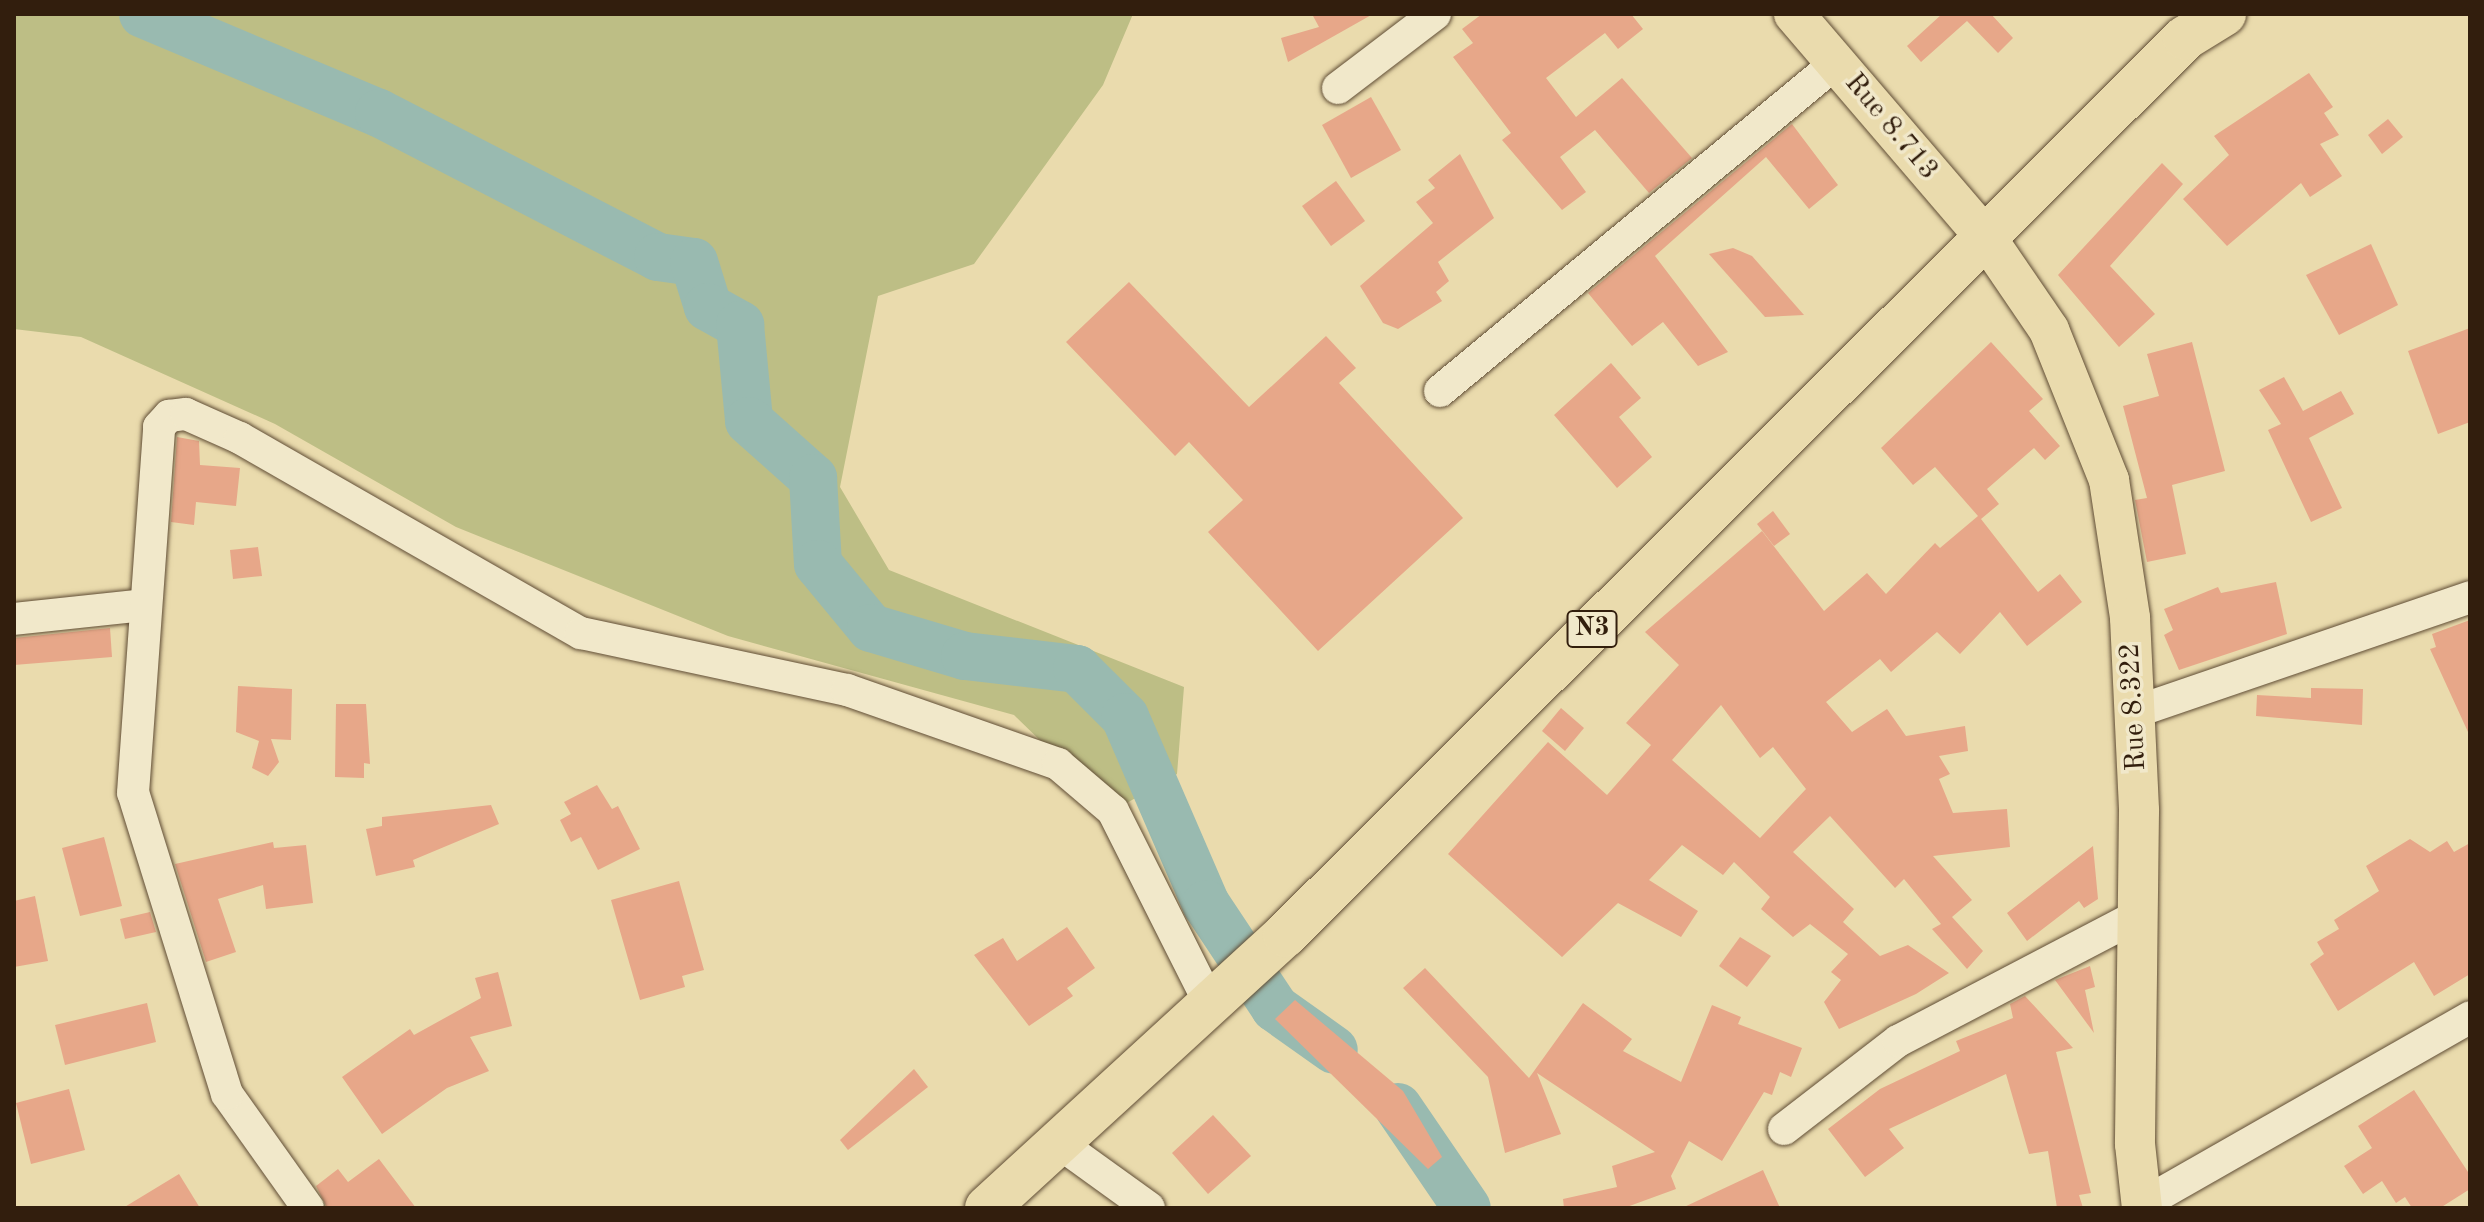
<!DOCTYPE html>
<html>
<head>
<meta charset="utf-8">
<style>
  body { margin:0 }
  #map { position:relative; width:2484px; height:1222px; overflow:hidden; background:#eadbad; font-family:"Old Standard TT",serif }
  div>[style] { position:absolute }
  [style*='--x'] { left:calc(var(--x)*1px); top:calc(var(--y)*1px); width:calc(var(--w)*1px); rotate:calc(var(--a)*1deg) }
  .green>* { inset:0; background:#bdbe85 }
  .stream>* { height:8px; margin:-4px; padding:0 4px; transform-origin:4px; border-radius:4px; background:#99bab0 }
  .river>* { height:48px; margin:-24px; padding:0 24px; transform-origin:24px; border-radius:24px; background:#99bab0 }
  .building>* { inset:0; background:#e7a789 }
  .roads { filter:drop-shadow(0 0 2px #604d35) drop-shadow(0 0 2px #604d35) }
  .minor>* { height:32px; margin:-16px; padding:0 16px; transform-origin:16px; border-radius:16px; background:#f1e8ca }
  .major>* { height:40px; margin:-20px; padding:0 20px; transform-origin:20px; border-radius:20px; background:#eadbad }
  .highway>* { height:44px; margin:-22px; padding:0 22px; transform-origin:22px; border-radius:22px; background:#eadbad }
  span { translate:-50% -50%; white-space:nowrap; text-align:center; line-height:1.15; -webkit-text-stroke:7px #f1e8ca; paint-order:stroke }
  .shield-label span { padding:2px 6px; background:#f1e8ca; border:2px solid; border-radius:6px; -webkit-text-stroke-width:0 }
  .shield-label { font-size:26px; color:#321e0d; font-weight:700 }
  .street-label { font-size:28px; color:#321e0d }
  .frame { position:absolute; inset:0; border:16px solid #321e0d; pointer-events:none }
</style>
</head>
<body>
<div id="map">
  <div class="green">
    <i style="clip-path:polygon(14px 14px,1133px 14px,1103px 85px,974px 264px,878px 296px,840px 487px,889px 570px,1184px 687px,1177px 774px,1113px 811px,1014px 715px,728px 636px,456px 527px,275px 424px,81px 337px,14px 329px)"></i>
  </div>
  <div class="stream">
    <i style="--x:170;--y:14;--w:9;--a:63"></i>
  </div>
  <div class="river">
    <i style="--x:143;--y:14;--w:256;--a:22.8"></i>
    <i style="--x:379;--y:113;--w:314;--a:27.3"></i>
    <i style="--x:658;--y:257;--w:36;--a:8"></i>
    <i style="--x:694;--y:262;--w:47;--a:72.7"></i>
    <i style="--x:708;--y:307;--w:37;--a:29"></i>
    <i style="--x:740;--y:325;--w:96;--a:84.6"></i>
    <i style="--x:749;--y:421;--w:86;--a:41.7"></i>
    <i style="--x:813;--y:478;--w:86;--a:86.7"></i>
    <i style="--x:818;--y:564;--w:83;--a:50.4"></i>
    <i style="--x:871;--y:628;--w:98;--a:16.6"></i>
    <i style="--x:965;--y:656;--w:113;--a:6.6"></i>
    <i style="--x:1077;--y:669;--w:68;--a:45"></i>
    <i style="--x:1125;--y:717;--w:204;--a:66.6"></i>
    <i style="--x:1206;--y:904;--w:125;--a:56.4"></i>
    <i style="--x:1275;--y:1008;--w:72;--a:35.4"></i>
    <i style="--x:1398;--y:1107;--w:122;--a:55.7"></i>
  </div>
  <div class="building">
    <i style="clip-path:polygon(1312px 14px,1373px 14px,1288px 62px,1281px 38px,1319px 27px)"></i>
    <i style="clip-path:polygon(1482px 14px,1631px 14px,1643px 29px,1618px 49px,1605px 33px,1546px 78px,1576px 117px,1622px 78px,1692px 158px,1649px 193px,1595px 130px,1560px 157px,1586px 192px,1562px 210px,1502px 140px,1511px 133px,1453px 57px,1473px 43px,1462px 29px)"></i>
    <i style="clip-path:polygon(1942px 14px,1991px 14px,2013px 38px,1998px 53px,1967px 21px,1921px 62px,1907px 46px)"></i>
    <i style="clip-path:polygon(2309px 73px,2333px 107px,2324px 113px,2339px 135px,2320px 144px,2342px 176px,2310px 197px,2301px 183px,2227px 246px,2183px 199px,2229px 155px,2214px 136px)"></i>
    <i style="clip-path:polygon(1371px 97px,1401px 150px,1351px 178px,1322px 125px)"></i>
    <i style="clip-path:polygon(2388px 119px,2403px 137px,2382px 154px,2368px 135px)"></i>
    <i style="clip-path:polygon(1792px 124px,1838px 185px,1809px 209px,1766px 157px,1655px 256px,1728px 352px,1698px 366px,1663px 322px,1632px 346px,1588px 293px)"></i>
    <i style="clip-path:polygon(1460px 154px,1494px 218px,1438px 262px,1449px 281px,1436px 292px,1442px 301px,1398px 329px,1383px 323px,1360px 286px,1433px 223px,1416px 202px,1435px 188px,1428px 180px)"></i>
    <i style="clip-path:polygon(2162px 163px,2183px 184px,2110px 266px,2155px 314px,2119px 347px,2058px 275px)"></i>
    <i style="clip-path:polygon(1336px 181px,1365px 221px,1331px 246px,1302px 206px)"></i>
    <i style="clip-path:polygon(2371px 244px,2398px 305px,2339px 335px,2306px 275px)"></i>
    <i style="clip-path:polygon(1733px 248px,1752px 256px,1804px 315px,1765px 317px,1709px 254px)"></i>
    <i style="clip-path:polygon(1129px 282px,1249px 407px,1326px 336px,1356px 368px,1339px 383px,1463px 518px,1318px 651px,1208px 532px,1243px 500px,1189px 442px,1175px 456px,1066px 342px)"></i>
    <i style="clip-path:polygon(2470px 328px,2470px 422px,2438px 434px,2408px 351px)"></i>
    <i style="clip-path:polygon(evenodd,1991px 342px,2043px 399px,2029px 411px,2060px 446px,2045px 460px,2034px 448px,1987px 489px,1999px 504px,1981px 519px,2038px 592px,2060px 574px,2082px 602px,2027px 646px,2000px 612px,1960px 654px,1937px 632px,1891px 672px,1880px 659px,1826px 702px,1852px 732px,1887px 709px,1906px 736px,1965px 726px,1968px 751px,1939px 756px,1950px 774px,1939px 779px,1953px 813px,2007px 809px,2010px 847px,1933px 856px,1972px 900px,1952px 917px,1983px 951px,1967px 969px,1932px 929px,1941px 924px,1904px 879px,1895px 888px,1830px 816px,1793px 852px,1854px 909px,1843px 922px,1880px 956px,1908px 945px,1949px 973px,1916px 994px,1839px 1029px,1824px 1002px,1841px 980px,1831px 972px,1848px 954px,1810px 924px,1793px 937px,1761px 909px,1770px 897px,1734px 862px,1723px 875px,1682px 845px,1649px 880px,1698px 911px,1681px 937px,1618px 903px,1562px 957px,1448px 854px,1548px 742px,1607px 795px,1651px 745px,1626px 723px,1679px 665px,1645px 632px,1762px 531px,1824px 611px,1867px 573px,1886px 594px,1935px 543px,1940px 548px,1978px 516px,1935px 467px,1913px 485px,1881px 448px,1991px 342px,1721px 705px,1760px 758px,1773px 747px,1806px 789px,1760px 838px,1672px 760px,1721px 705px)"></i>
    <i style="clip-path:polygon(2192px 342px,2225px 471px,2172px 485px,2186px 554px,2147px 562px,2135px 500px,2147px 498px,2123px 406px,2159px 396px,2147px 354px)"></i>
    <i style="clip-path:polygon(1611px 363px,1641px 398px,1619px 417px,1652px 457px,1617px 488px,1554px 415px)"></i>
    <i style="clip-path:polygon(2284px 377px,2303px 411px,2341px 391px,2354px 414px,2309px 438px,2342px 508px,2311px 522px,2268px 430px,2281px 424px,2259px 390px)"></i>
    <i style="clip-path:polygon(177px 437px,199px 441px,200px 465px,240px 468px,236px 506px,196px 502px,194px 525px,171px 522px)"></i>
    <i style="clip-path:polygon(1773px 511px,1790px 534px,1774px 546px,1757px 524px)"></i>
    <i style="clip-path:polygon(258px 547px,262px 576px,233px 579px,230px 550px)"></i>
    <i style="clip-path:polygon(2276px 582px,2287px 634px,2179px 670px,2164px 635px,2173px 630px,2164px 609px,2218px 587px,2221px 593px)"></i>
    <i style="clip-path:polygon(2470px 620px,2470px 731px,2468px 732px,2430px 649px,2436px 647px,2432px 634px)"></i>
    <i style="clip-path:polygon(110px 628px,112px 657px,14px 665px,14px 638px)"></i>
    <i style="clip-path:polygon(238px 686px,292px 689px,291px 740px,271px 739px,279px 762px,268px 776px,252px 768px,259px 741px,236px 732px)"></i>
    <i style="clip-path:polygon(2311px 688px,2363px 689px,2362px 725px,2256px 716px,2257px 695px,2311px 698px)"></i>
    <i style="clip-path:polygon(336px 704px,366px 704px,370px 764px,364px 763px,364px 778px,335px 777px)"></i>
    <i style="clip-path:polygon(1561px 708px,1584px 728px,1565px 751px,1542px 731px)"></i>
    <i style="clip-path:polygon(597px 785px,612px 809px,618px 806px,640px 849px,598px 870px,581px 837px,571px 842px,560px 820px,571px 814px,564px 802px)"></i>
    <i style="clip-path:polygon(491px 805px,499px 824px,413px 860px,415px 867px,376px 876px,366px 829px,382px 826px,382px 817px)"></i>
    <i style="clip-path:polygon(104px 837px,122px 906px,80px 916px,62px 848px)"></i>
    <i style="clip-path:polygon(2410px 839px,2430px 852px,2447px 841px,2454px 852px,2470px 843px,2470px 974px,2434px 996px,2414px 962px,2338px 1011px,2310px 964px,2324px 954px,2317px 942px,2339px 929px,2334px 920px,2379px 891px,2366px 866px)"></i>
    <i style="clip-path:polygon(273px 842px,274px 848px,306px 845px,313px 903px,266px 909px,263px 885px,218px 899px,236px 952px,206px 962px,175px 864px)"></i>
    <i style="clip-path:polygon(2093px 846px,2098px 899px,2084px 908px,2079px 901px,2027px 941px,2007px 913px)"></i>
    <i style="clip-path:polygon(679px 881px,704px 970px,682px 976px,685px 987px,640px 1000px,611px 900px)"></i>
    <i style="clip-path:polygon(35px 896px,48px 961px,14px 967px,14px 901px)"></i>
    <i style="clip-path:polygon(150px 912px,156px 932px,125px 939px,120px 919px)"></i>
    <i style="clip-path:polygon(1067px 927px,1095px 968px,1067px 988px,1073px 996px,1029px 1026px,974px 955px,1003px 938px,1017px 961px)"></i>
    <i style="clip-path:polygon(1740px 937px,1771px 956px,1747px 987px,1719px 966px)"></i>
    <i style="clip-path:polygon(2090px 966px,2095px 987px,2085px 990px,2094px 1033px,2055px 980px)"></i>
    <i style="clip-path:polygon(1425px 968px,1529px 1078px,1583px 1003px,1632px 1039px,1623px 1051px,1681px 1082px,1712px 1005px,1741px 1017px,1738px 1024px,1802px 1048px,1791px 1077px,1780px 1072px,1772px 1095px,1764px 1092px,1722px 1161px,1689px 1141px,1671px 1176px,1676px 1189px,1624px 1208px,1564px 1208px,1563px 1199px,1617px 1187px,1612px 1166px,1655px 1152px,1537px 1073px,1561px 1134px,1505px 1153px,1488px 1077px,1403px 988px)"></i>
    <i style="clip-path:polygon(498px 972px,512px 1026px,470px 1037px,489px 1071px,447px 1088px,382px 1134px,342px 1077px,410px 1029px,414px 1035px,481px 998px,475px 978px)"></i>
    <i style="clip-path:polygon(2025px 996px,2073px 1048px,2056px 1052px,2091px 1193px,2079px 1195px,2083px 1208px,2057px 1208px,2048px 1151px,2029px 1154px,2006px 1074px,1889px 1129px,1904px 1148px,1865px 1177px,1828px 1129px,1880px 1089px,1960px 1051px,1956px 1041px,2013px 1018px,2010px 1004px)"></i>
    <i style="clip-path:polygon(1295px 1000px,1403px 1091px,1442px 1157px,1428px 1169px,1275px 1019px)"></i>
    <i style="clip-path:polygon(147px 1003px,156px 1042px,65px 1065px,55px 1025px)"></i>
    <i style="clip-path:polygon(914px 1069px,928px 1087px,848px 1150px,840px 1140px)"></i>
    <i style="clip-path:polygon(69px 1089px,85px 1150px,31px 1164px,16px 1103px)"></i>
    <i style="clip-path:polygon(2414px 1090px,2470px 1175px,2470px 1189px,2440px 1208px,2412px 1208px,2405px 1197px,2396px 1203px,2382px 1181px,2363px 1194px,2344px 1166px,2372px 1148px,2358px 1126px)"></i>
    <i style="clip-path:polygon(1213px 1115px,1251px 1156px,1208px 1194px,1172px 1153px)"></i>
    <i style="clip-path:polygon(379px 1159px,416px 1208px,327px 1208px,316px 1186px,338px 1169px,348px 1182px)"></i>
    <i style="clip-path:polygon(1763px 1170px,1780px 1208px,1682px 1208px,1746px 1178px)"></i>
    <i style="clip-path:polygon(179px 1174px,200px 1208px,123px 1208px)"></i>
  </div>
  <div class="roads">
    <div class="minor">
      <i style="--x:1338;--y:88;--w:122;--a:-37.3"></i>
      <i style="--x:1440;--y:391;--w:514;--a:-39.63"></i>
      <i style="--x:14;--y:619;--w:131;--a:-6.1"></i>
      <i style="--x:2135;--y:712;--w:354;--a:-18.9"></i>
      <i style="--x:1784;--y:1129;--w:144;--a:-37.7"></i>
      <i style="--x:1898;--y:1041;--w:270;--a:-27.6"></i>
      <i style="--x:1059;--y:1143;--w:111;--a:35.8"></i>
      <i style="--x:2141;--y:1205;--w:379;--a:-29.7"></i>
      <i style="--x:308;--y:1208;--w:140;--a:-125.4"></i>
      <i style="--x:227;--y:1094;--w:315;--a:-107.3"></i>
      <i style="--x:133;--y:793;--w:367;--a:-85.9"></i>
      <i style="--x:159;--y:427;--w:15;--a:-48"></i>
      <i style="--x:169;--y:416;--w:17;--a:-7"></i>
      <i style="--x:186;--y:414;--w:59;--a:24"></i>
      <i style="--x:240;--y:438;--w:393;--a:29.8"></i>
      <i style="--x:581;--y:633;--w:272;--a:12.1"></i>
      <i style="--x:847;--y:690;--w:224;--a:19.3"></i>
      <i style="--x:1058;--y:764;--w:72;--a:40.5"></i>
      <i style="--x:1113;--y:811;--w:216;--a:63.3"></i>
    </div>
    <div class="major">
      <i style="--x:1794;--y:14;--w:296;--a:49.4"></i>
      <i style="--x:1987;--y:239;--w:110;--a:55.7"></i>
      <i style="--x:2049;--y:330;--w:162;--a:68.2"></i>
      <i style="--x:2109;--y:480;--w:140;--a:81.3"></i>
      <i style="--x:2130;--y:618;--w:193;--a:87.3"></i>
      <i style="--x:2139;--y:811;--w:333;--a:90.7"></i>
      <i style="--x:2135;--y:1144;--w:64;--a:83.8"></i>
    </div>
    <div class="highway">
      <i style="--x:987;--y:1208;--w:404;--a:-42.5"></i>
      <i style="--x:1285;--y:935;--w:1271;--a:-44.9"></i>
      <i style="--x:2185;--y:38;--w:46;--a:-31.6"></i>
    </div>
  </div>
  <div class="shield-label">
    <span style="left:1592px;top:629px">N3</span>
  </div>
  <div class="street-label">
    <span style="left:1891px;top:127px;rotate:50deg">Rue 8.713</span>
    <span style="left:2134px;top:707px;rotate:-93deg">Rue 8.322</span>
  </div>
  <div class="frame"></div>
</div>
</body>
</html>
